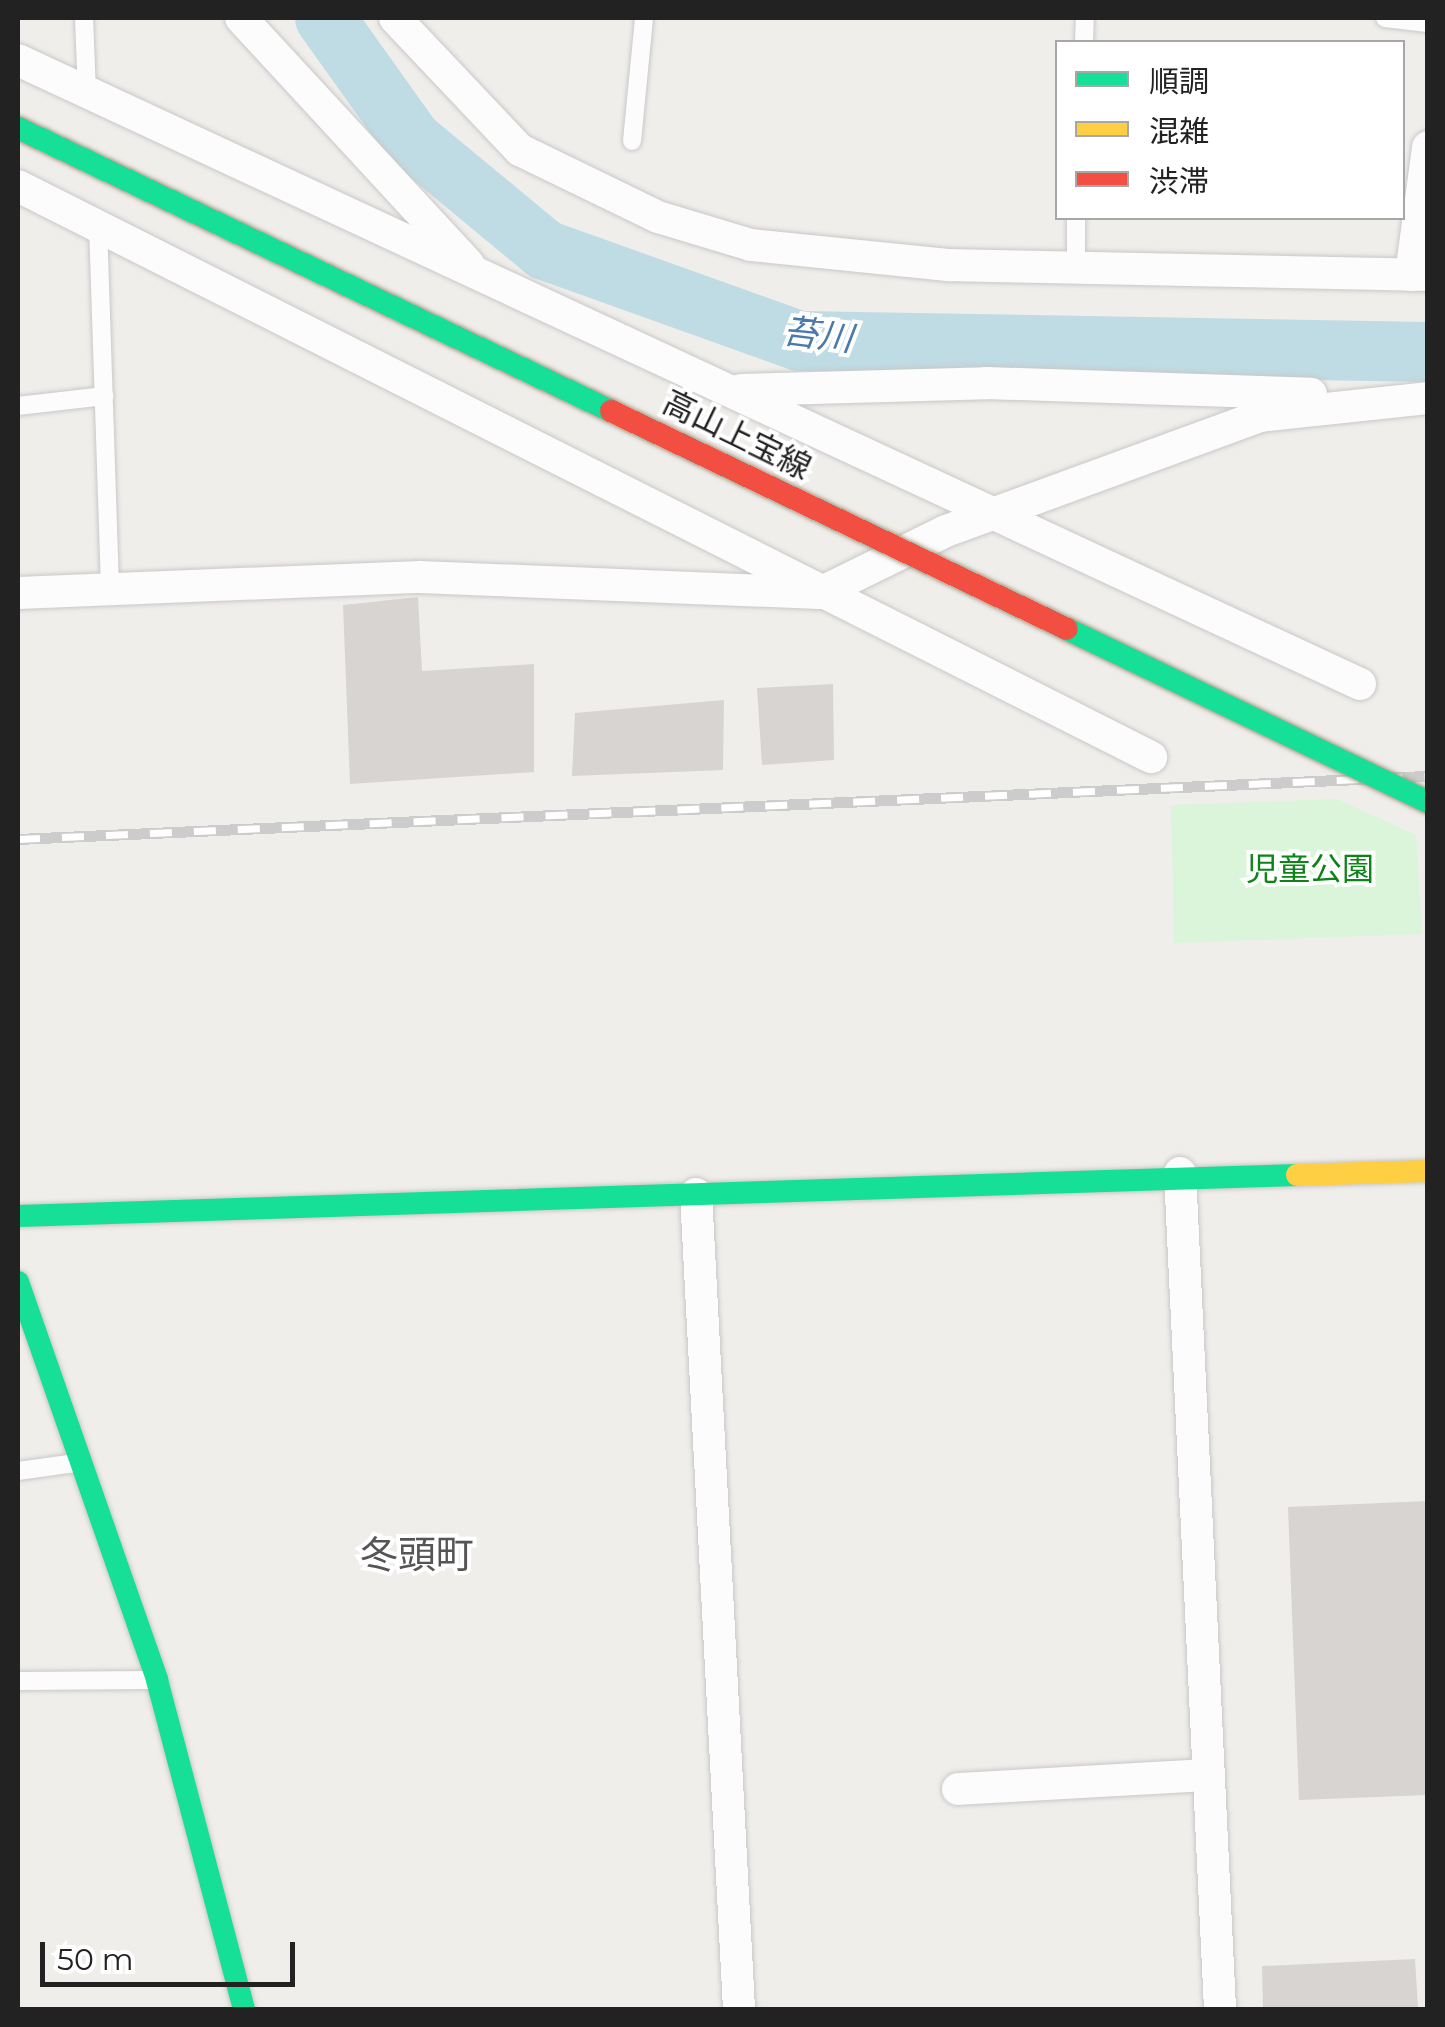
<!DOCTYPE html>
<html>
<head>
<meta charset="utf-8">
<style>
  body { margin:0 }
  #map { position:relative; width:1445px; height:2027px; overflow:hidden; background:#f0eeeb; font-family:Montserrat,"Noto Sans JP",sans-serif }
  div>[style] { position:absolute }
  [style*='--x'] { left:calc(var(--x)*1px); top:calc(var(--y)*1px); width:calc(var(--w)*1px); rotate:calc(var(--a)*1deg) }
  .park>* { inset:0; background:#daf5da }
  .river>* { height:60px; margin:-30px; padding:0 30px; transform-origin:30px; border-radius:30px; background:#bfdbe3 }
  .building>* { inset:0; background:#d7d4d2 }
  .roads { filter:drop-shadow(0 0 2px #c9c8c7) drop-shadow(0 0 2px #c9c8c7) }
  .lane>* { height:18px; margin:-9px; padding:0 9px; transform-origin:9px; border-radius:9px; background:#fdfcfc }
  .street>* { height:32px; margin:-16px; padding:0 16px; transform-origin:16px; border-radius:16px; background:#fdfcfc }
  .fast>* { height:22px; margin:-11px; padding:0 11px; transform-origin:11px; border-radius:11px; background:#16e098 }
  .slow>* { height:22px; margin:-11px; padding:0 11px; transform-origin:11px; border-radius:11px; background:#ffcf43 }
  .rail>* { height:11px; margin-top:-5.5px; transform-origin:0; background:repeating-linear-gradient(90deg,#fff 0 22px,#ccc 0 44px); box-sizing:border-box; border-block:2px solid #ccc }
  .bridges { filter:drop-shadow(0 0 2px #a79c86) drop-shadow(0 0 2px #a79c86) }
  .fast-bridge>* { height:22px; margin:-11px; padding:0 11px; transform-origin:11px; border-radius:11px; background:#16e098 }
  .jam-bridge>* { height:22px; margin:-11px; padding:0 11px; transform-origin:11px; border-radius:11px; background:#f24e42 }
  span { translate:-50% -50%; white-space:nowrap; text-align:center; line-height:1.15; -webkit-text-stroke:8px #fff; paint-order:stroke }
  .street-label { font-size:32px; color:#222 }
  .park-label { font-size:32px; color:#0c8416 }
  .water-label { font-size:35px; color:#4a7aab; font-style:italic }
  .quarter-label { font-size:38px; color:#555 }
  .frame { position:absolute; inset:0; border:20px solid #222; pointer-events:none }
  .legend { position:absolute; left:1055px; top:40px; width:350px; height:180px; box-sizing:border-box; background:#fff; border:2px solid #a7a7a7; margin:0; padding:12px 18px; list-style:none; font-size:30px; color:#222 }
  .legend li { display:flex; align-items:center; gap:20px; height:50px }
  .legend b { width:50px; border:2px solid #a7a7a7 }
  .scale { position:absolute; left:40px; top:1942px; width:255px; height:45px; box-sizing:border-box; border:5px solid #222; border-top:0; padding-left:12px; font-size:30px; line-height:35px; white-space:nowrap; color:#222; -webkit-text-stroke:8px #fff; paint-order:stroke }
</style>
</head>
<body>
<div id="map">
  <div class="park">
    <i style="clip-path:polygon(1337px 799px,1416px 835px,1422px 934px,1174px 943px,1171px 805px)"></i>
  </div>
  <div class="river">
    <i style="--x:325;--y:18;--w:150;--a:54.5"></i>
    <i style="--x:412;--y:140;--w:173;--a:39.6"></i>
    <i style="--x:545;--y:250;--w:270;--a:19.7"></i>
    <i style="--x:799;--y:341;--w:629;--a:1"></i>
  </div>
  <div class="building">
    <i style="clip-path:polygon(418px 597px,422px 671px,534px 664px,534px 772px,350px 784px,343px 605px)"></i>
    <i style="clip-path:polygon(833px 684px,834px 760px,762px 765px,757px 688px)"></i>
    <i style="clip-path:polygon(724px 700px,723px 770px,572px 776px,575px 713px)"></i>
    <i style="clip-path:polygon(1428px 1501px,1428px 1795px,1299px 1800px,1288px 1507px)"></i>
    <i style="clip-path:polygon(1415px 1959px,1418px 2007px,1263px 2010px,1262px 1966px)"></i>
  </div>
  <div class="roads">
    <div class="lane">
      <i style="--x:84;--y:18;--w:76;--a:87.7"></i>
      <i style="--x:1385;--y:18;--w:43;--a:6.6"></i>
      <i style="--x:1084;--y:42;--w:24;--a:-88"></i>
      <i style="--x:632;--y:141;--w:124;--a:-84.4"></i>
      <i style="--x:98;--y:225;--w:365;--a:88.1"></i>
      <i style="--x:1076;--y:269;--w:51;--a:-90"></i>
      <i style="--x:18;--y:406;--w:87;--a:-6.6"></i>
      <i style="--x:18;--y:1471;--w:59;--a:-7.9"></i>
      <i style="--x:18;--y:1681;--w:134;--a:-0.4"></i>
    </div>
    <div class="street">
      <i style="--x:241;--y:18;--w:335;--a:47.3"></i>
      <i style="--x:395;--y:18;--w:182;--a:46.6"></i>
      <i style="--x:520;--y:150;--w:153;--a:25.9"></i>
      <i style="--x:658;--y:217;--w:97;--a:16.8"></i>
      <i style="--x:751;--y:245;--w:199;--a:5.8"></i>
      <i style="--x:949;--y:265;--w:479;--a:1.2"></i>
      <i style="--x:18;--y:60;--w:1480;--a:24.94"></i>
      <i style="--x:18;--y:186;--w:1269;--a:26.75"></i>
      <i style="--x:1411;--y:275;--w:129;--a:-82.4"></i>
      <i style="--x:741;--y:390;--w:246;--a:-1.6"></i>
      <i style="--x:987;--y:383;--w:324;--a:1.9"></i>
      <i style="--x:18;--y:593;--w:402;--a:-2.3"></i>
      <i style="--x:420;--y:577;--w:400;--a:2.3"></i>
      <i style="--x:820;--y:593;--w:140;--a:-26.2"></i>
      <i style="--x:946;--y:531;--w:334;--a:-20.1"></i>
      <i style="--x:1260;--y:416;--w:169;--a:-6.1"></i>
      <i style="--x:1180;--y:1173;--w:838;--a:87.26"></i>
      <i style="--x:696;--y:1194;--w:817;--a:86.98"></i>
      <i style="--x:958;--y:1789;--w:251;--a:-3.2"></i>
    </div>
    <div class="fast">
      <i style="--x:18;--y:1216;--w:1280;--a:-1.84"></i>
      <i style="--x:18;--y:1282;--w:422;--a:70.7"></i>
      <i style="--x:157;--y:1680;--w:341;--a:75.2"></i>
    </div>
    <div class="slow">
      <i style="--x:1297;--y:1175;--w:131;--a:-1.7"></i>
    </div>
  </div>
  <div class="rail">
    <i style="--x:18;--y:839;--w:1411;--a:-2.56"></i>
  </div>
  <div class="bridges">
    <div class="fast-bridge">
      <i style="--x:18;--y:128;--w:657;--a:25.51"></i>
      <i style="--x:1067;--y:629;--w:400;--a:25.6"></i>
    </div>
    <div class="jam-bridge">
      <i style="--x:611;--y:411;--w:505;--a:25.55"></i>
    </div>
  </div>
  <div class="street-label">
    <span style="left:737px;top:435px;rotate:26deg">高山上宝線</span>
  </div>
  <div class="park-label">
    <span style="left:1310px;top:869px">児童公園</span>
  </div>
  <div class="water-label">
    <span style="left:818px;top:335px;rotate:7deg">苔川</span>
  </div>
  <div class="quarter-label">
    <span style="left:417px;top:1555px">冬頭町</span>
  </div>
  <div class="frame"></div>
  <ul class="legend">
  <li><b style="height:12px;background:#16e098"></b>順調</li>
  <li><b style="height:12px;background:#ffcf43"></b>混雑</li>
  <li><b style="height:12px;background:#f24e42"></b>渋滞</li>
  </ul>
  <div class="scale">50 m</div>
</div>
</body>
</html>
